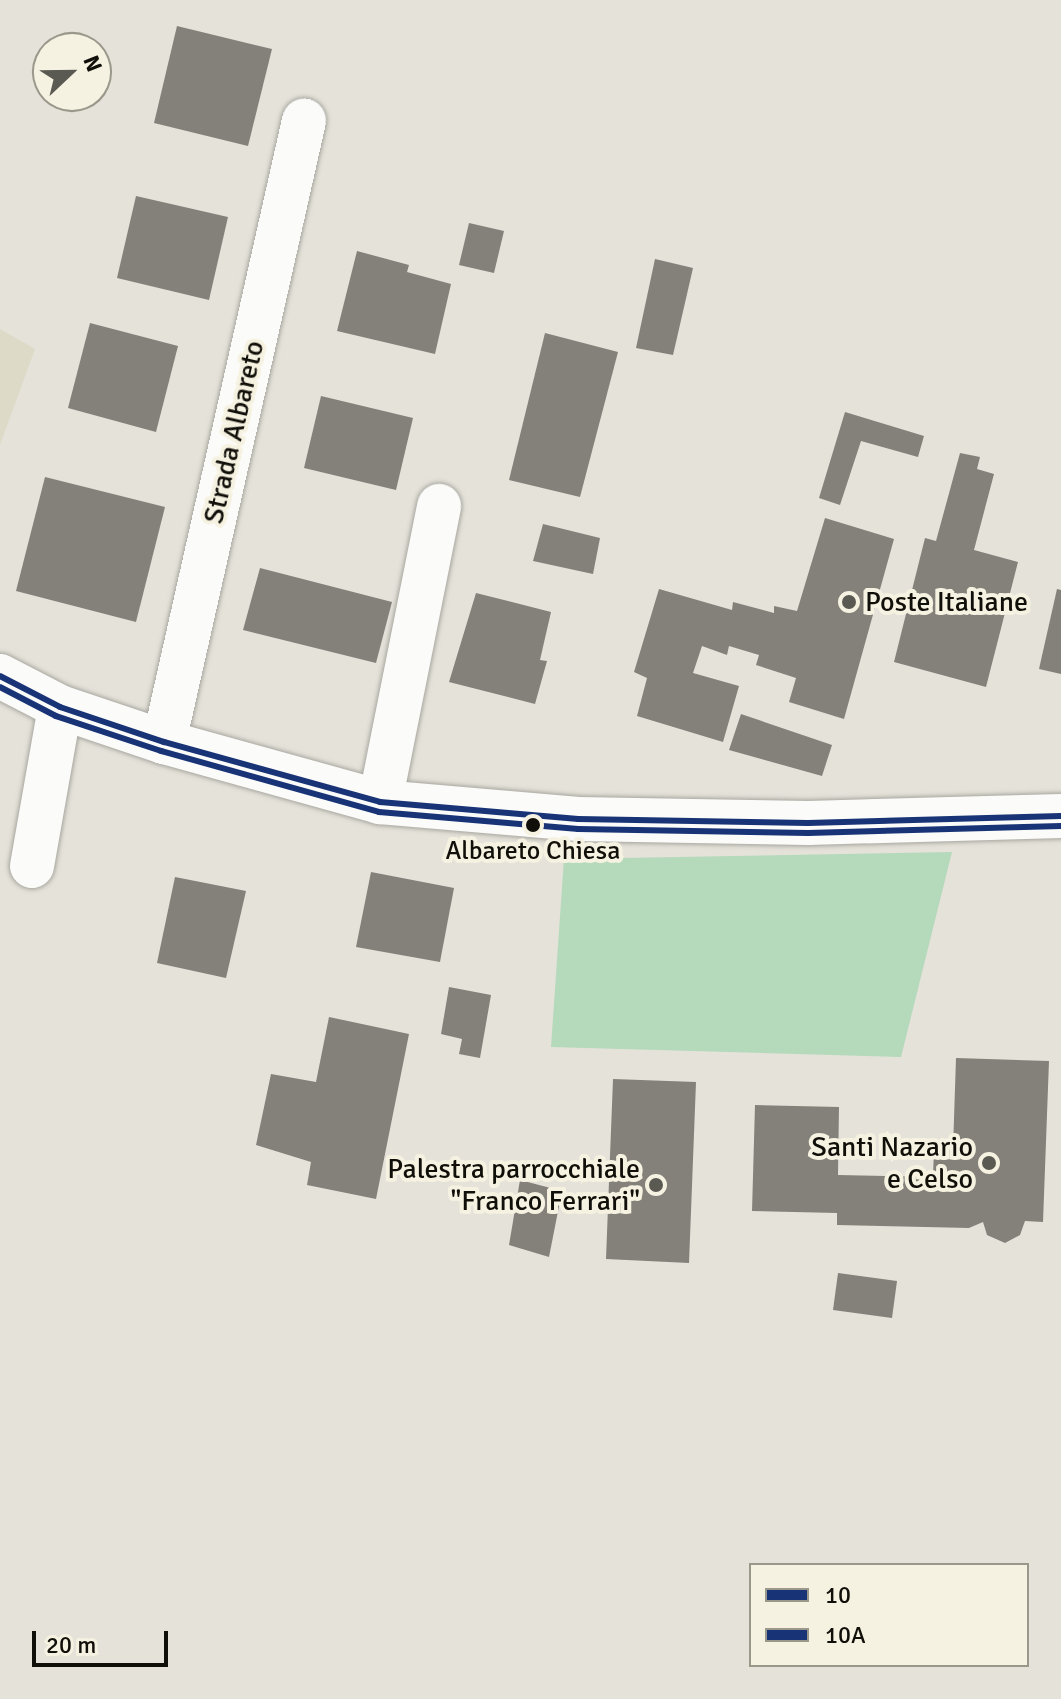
<!DOCTYPE html>
<html>
<head>
<meta charset="utf-8">
<style>
  body { margin:0 }
  #map { position:relative; width:1061px; height:1699px; overflow:hidden; background:#e4e2d9; font-family:Signika,sans-serif }
  div>[style] { position:absolute }
  [style*='--x'] { left:calc(var(--x)*1px); top:calc(var(--y)*1px); width:calc(var(--w)*1px); rotate:calc(var(--a)*1deg) }
  .built>* { inset:0; background:#dedac8 }
  .green>* { inset:0; background:#b4d9bb }
  .building>* { inset:0; background:#83817a }
  .roads { filter:drop-shadow(0 0 2px #a9a7a0) drop-shadow(0 0 2px #a9a7a0) }
  .minor>* { height:44px; margin:-22px; padding:0 22px; transform-origin:22px; border-radius:22px; background:#fbfbf9 }
  .tertiary>* { height:44px; margin:-22px; padding:0 22px; transform-origin:22px; border-radius:22px; background:#fbfbf9 }
  .bus-1>* { height:6px; margin:-3px; padding:0 3px; transform-origin:3px; border-radius:3px; background:#193476 }
  .bus-2>* { height:6px; margin:-3px; padding:0 3px; transform-origin:3px; border-radius:3px; background:#193476 }
  .dots>* { width:22px; height:22px; translate:-50% -50%; box-sizing:border-box; border:4px solid #f6f2e1; border-radius:50% }
  span { translate:-50% -50%; white-space:nowrap; text-align:center; line-height:1.15; -webkit-text-stroke:8px #f6f2e1; paint-order:stroke }
  .bus-label { font-size:26px; color:#100f09 }
  .street-label { font-size:28px; color:#100f09 }
  .poi-label { font-size:28px; color:#100f09 }
  .left { translate:0 -50%; text-align:left }
  .right { translate:-100% -50%; text-align:right }
  .legend { position:absolute; left:749px; top:1563px; width:280px; height:104px; box-sizing:border-box; background:#f6f2e1; border:2px solid #9a978b; margin:0; padding:10px 14px; list-style:none; font-size:24px; color:#100f09 }
  .legend li { display:flex; align-items:center; gap:16px; height:40px }
  .legend b { width:40px; border:2px solid #9a978b }
  .north { position:absolute; left:32px; top:32px; width:80px; height:80px; box-sizing:border-box; background:#f6f2e1; border:2px solid #9a978b; border-radius:50%; rotate:68deg; font-size:22px; font-weight:700; line-height:32px; text-align:center; color:#100f09 }
  .north::after { content:''; display:block; margin:auto; width:28px; height:36px; background:#5a5952; clip-path:polygon(50% 0,100% 100%,50% 72%,0 100%) }
  .scale { position:absolute; left:32px; top:1631px; width:136px; height:36px; box-sizing:border-box; border:4px solid #100f09; border-top:0; padding-left:10px; font-size:24px; line-height:28px; white-space:nowrap; color:#100f09; -webkit-text-stroke:6px #f6f2e1; paint-order:stroke }
</style>
</head>
<body>
<div id="map">
  <div class="built">
    <i style="clip-path:polygon(0 329px,35px 349px,0 445px)"></i>
  </div>
  <div class="green">
    <i style="clip-path:polygon(952px 852px,901px 1057px,551px 1047px,564px 859px)"></i>
  </div>
  <div class="building">
    <i style="clip-path:polygon(177px 26px,272px 49px,248px 146px,154px 123px)"></i>
    <i style="clip-path:polygon(136px 196px,228px 217px,209px 300px,117px 278px)"></i>
    <i style="clip-path:polygon(469px 223px,504px 231px,494px 273px,459px 265px)"></i>
    <i style="clip-path:polygon(357px 251px,409px 265px,407px 272px,451px 284px,435px 354px,337px 331px)"></i>
    <i style="clip-path:polygon(655px 259px,693px 268px,673px 355px,636px 348px)"></i>
    <i style="clip-path:polygon(90px 323px,178px 346px,156px 432px,68px 408px)"></i>
    <i style="clip-path:polygon(545px 333px,618px 352px,580px 497px,509px 480px)"></i>
    <i style="clip-path:polygon(321px 396px,413px 418px,396px 490px,304px 468px)"></i>
    <i style="clip-path:polygon(845px 412px,924px 436px,918px 457px,861px 441px,840px 505px,819px 498px)"></i>
    <i style="clip-path:polygon(960px 453px,980px 457px,977px 469px,994px 474px,974px 550px,1018px 562px,986px 687px,894px 662px,925px 538px,936px 541px)"></i>
    <i style="clip-path:polygon(45px 477px,165px 507px,136px 622px,16px 591px)"></i>
    <i style="clip-path:polygon(825px 518px,894px 539px,844px 719px,789px 702px,796px 678px,756px 665px,759px 655px,729px 646px,727px 655px,702px 646px,693px 673px,739px 686px,723px 742px,637px 716px,647px 678px,634px 672px,659px 589px,732px 610px,733px 602px,774px 613px,774px 606px,797px 611px)"></i>
    <i style="clip-path:polygon(543px 524px,600px 538px,593px 574px,533px 561px)"></i>
    <i style="clip-path:polygon(260px 568px,392px 602px,376px 663px,243px 630px)"></i>
    <i style="clip-path:polygon(1057px 589px,1061px 590px,1061px 674px,1039px 669px)"></i>
    <i style="clip-path:polygon(476px 593px,551px 612px,540px 660px,547px 661px,535px 704px,449px 682px)"></i>
    <i style="clip-path:polygon(741px 714px,832px 745px,822px 776px,729px 750px)"></i>
    <i style="clip-path:polygon(371px 872px,454px 888px,440px 962px,356px 947px)"></i>
    <i style="clip-path:polygon(175px 877px,246px 891px,226px 978px,157px 963px)"></i>
    <i style="clip-path:polygon(449px 987px,491px 995px,480px 1058px,459px 1054px,462px 1039px,441px 1034px)"></i>
    <i style="clip-path:polygon(329px 1017px,409px 1034px,376px 1199px,307px 1185px,311px 1162px,256px 1145px,271px 1074px,316px 1082px)"></i>
    <i style="clip-path:polygon(956px 1058px,1049px 1061px,1043px 1222px,1025px 1221px,1020px 1235px,1005px 1243px,987px 1235px,983px 1222px,969px 1228px,837px 1225px,837px 1213px,752px 1211px,755px 1105px,839px 1107px,838px 1175px,933px 1177px,934px 1148px,953px 1149px)"></i>
    <i style="clip-path:polygon(613px 1079px,696px 1082px,689px 1263px,606px 1259px)"></i>
    <i style="clip-path:polygon(520px 1180px,562px 1191px,549px 1257px,509px 1245px)"></i>
    <i style="clip-path:polygon(838px 1273px,897px 1281px,892px 1318px,833px 1310px)"></i>
  </div>
  <div class="roads">
    <div class="minor">
      <i style="--x:164;--y:742;--w:637;--a:-77.3"></i>
      <i style="--x:380;--y:802;--w:302;--a:-78.7"></i>
      <i style="--x:32;--y:866;--w:161;--a:-80"></i>
    </div>
    <div class="tertiary">
      <i style="--x:0;--y:676;--w:68;--a:27.3"></i>
      <i style="--x:60;--y:707;--w:110;--a:18.6"></i>
      <i style="--x:164;--y:742;--w:224;--a:15.5"></i>
      <i style="--x:380;--y:802;--w:199;--a:4.9"></i>
      <i style="--x:578;--y:819;--w:230;--a:1"></i>
      <i style="--x:808;--y:823;--w:253;--a:-1.6"></i>
    </div>
  </div>
  <div class="bus-1">
    <i style="--x:0;--y:676;--w:68;--a:27.3"></i>
    <i style="--x:60;--y:707;--w:110;--a:18.6"></i>
    <i style="--x:164;--y:742;--w:224;--a:15.5"></i>
    <i style="--x:380;--y:802;--w:199;--a:4.9"></i>
    <i style="--x:578;--y:819;--w:230;--a:1"></i>
    <i style="--x:808;--y:823;--w:253;--a:-1.6"></i>
  </div>
  <div class="bus-2">
    <i style="--x:0;--y:687;--w:63;--a:27.4"></i>
    <i style="--x:56;--y:716;--w:111;--a:18.4"></i>
    <i style="--x:161;--y:751;--w:226;--a:15.6"></i>
    <i style="--x:379;--y:812;--w:200;--a:4.9"></i>
    <i style="--x:578;--y:829;--w:230;--a:1"></i>
    <i style="--x:808;--y:833;--w:253;--a:-1.6"></i>
  </div>
  <div class="dots">
    <i style="left:849px;top:602px;background:#5a5952"></i>
    <i style="left:533px;top:825px;background:#100f09"></i>
    <i style="left:989px;top:1163px;background:#5a5952"></i>
    <i style="left:656px;top:1185px;background:#5a5952"></i>
  </div>
  <div class="bus-label">
    <span style="left:533px;top:852px">Albareto Chiesa</span>
  </div>
  <div class="street-label">
    <span style="left:234px;top:432px;rotate:-77deg">Strada Albareto</span>
  </div>
  <div class="poi-label">
    <span class="left" style="left:865px;top:602px">Poste Italiane</span>
    <span class="right" style="left:973px;top:1163px">Santi Nazario<br>e Celso</span>
    <span class="right" style="left:640px;top:1185px">Palestra parrocchiale<br>"Franco Ferrari"</span>
  </div>
  <ul class="legend">
  <li><b style="height:10px;background:#193476"></b>10</li>
  <li><b style="height:10px;background:#193476"></b>10A</li>
  </ul>
  <div class="north">N</div>
  <div class="scale">20 m</div>
</div>
</body>
</html>
